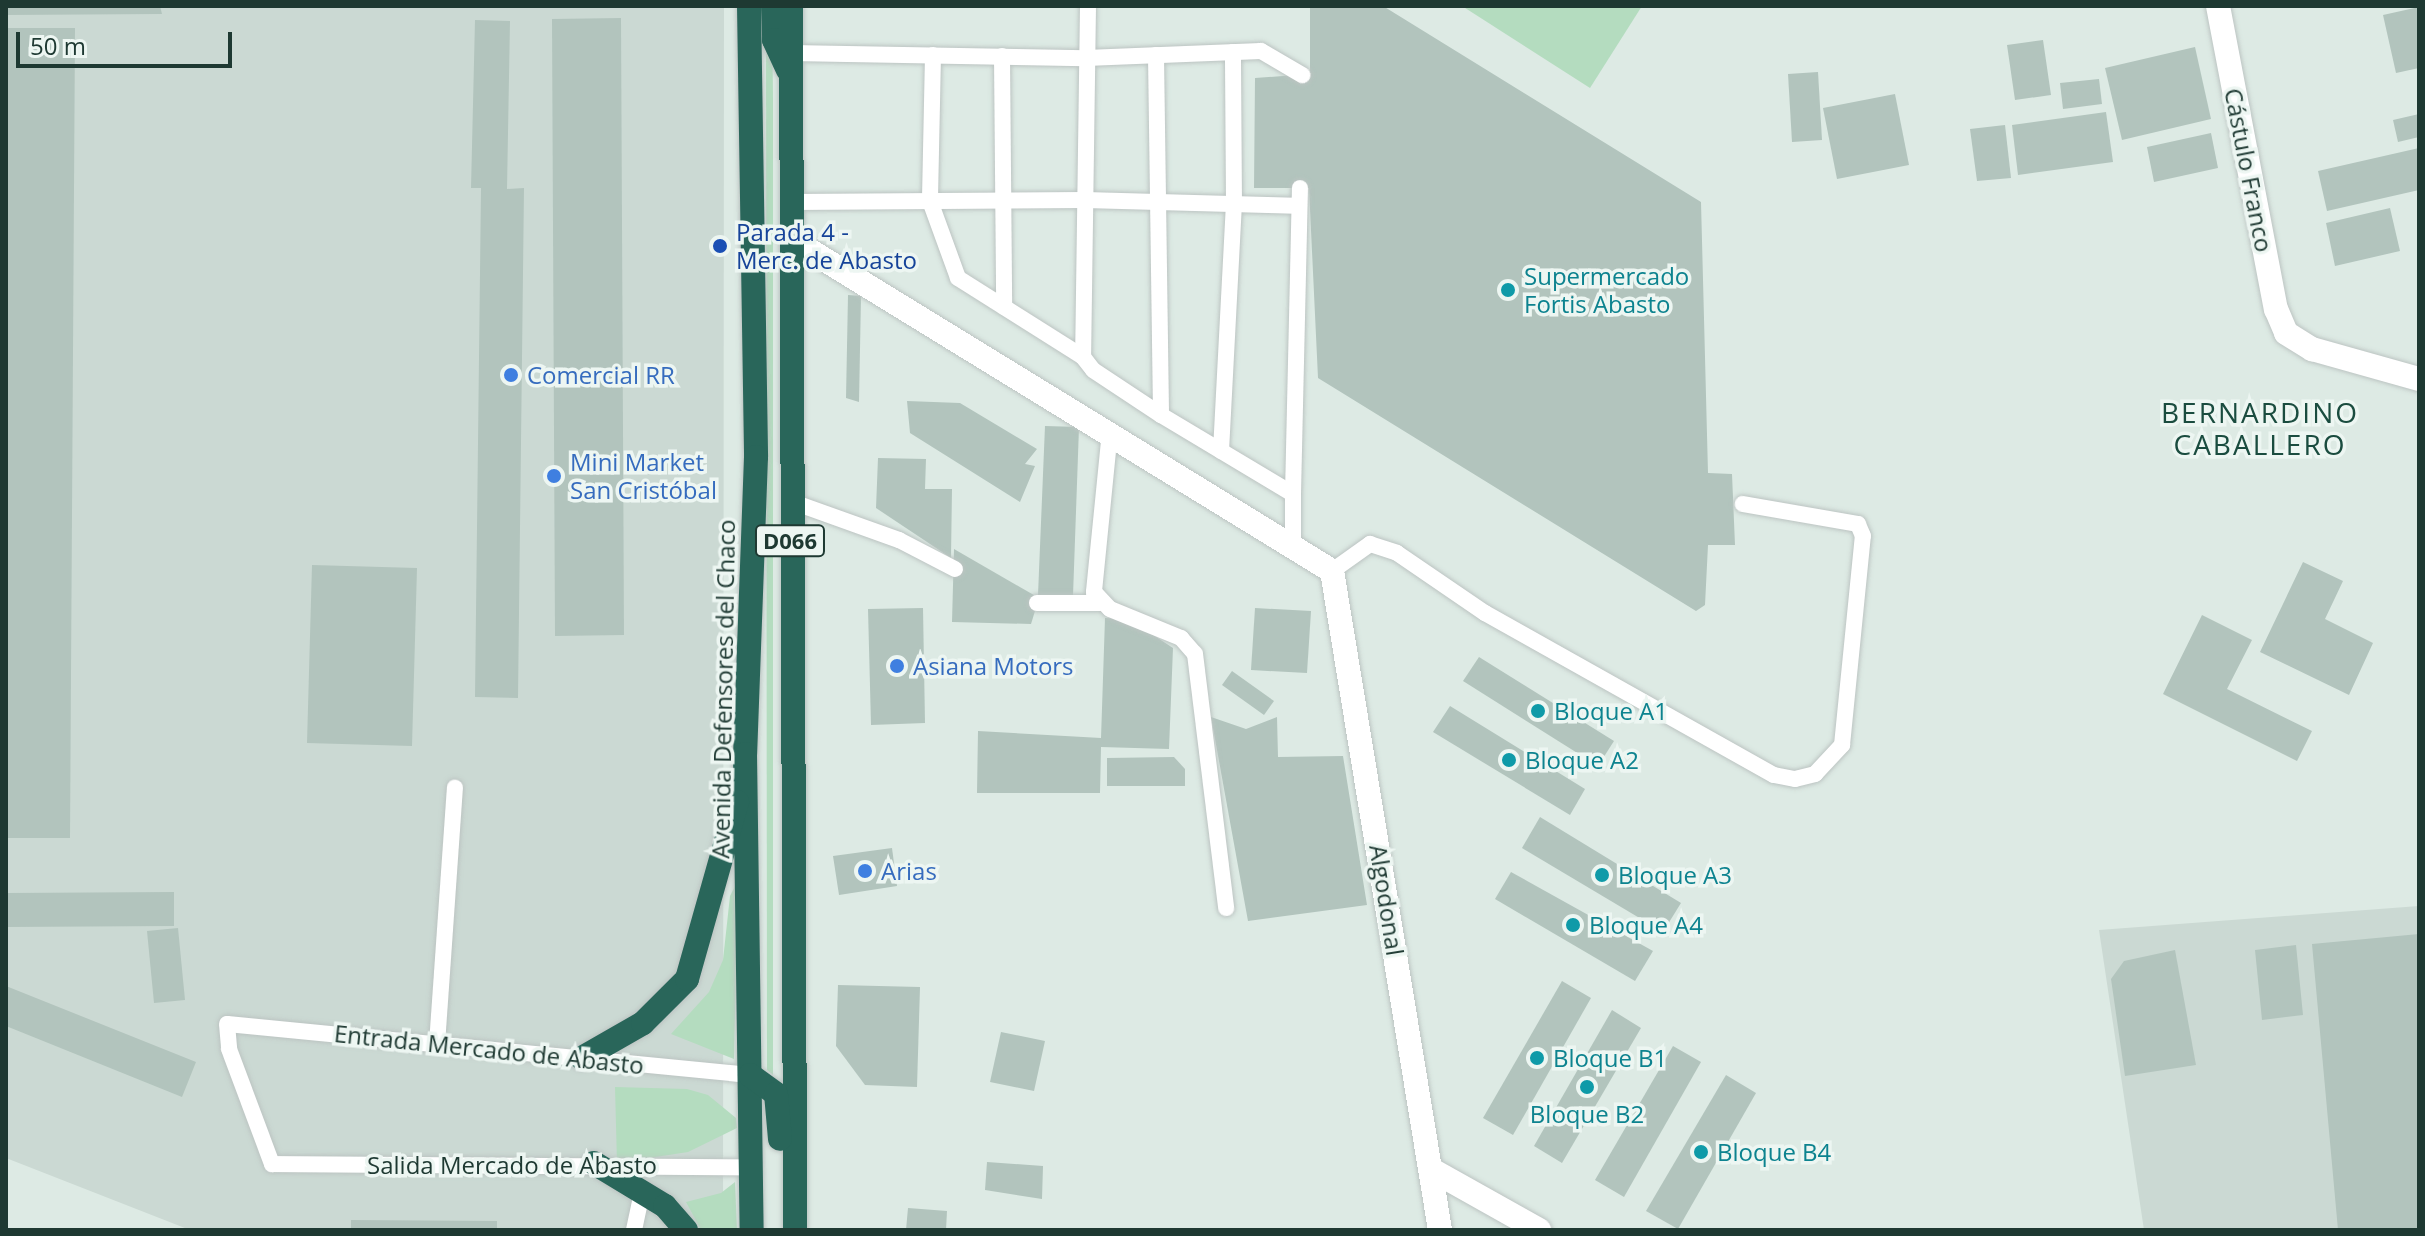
<!DOCTYPE html>
<html>
<head>
<meta charset="utf-8">
<style>
  body { margin:0 }
  #map { position:relative; width:2425px; height:1236px; overflow:hidden; background:#ddeae4; font-family:"Open Sans",sans-serif }
  div>[style] { position:absolute }
  [style*='--x'] { left:calc(var(--x)*1px); top:calc(var(--y)*1px); width:calc(var(--w)*1px); rotate:calc(var(--a)*1deg) }
  .built>* { inset:0; background:#cbd9d3 }
  .green>* { inset:0; background:#b4dcbf }
  .building>* { inset:0; background:#b2c4bd }
  .roads { filter:drop-shadow(0 0 2px #bcc4c2) drop-shadow(0 0 2px #bcc4c2) }
  .lane>* { height:16px; margin:-8px; padding:0 8px; transform-origin:8px; border-radius:8px; background:#fff }
  .street>* { height:24px; margin:-12px; padding:0 12px; transform-origin:12px; border-radius:12px; background:#fff }
  .highway>* { height:24px; margin:-12px; padding:0 12px; transform-origin:12px; border-radius:12px; background:#29665a }
  .dots>* { width:22px; height:22px; translate:-50% -50%; box-sizing:border-box; border:4px solid #edf6f2; border-radius:50% }
  span { translate:-50% -50%; white-space:nowrap; text-align:center; line-height:1.15; -webkit-text-stroke:7px #edf6f2; paint-order:stroke }
  .shield-label span { padding:2px 6px; background:#edf6f2; border:2px solid; border-radius:6px; -webkit-text-stroke-width:0 }
  .shield-label { font-size:22px; color:#1e3932; font-weight:700 }
  .street-label { font-size:24px; color:#1e3932 }
  .transit-label { font-size:24px; color:#164399 }
  .left { translate:0 -50%; text-align:left }
  .culture-label { font-size:24px; color:#0d838f }
  .shop-label { font-size:24px; color:#366cbe }
  .quarter-label { font-size:28px; color:#1a4c3f; letter-spacing:2px }
  .frame { position:absolute; inset:0; border:8px solid #1e3932; pointer-events:none }
  .scale { position:absolute; left:16px; top:32px; width:216px; height:36px; box-sizing:border-box; border:4px solid #1e3932; border-top:0; padding-left:10px; font-size:24px; line-height:28px; white-space:nowrap; color:#1e3932; -webkit-text-stroke:6px #edf6f2; paint-order:stroke }
</style>
</head>
<body>
<div id="map">
  <div class="built">
    <i style="clip-path:polygon(6px 6px,724px 6px,723px 1230px,190px 1230px,6px 1158px)"></i>
    <i style="clip-path:polygon(2419px 906px,2419px 1230px,2144px 1230px,2099px 930px)"></i>
  </div>
  <div class="green">
    <i style="clip-path:polygon(766px 6px,772px 6px,773px 100px,773px 1075px,767px 1070px)"></i>
    <i style="clip-path:polygon(1462px 6px,1642px 6px,1590px 88px)"></i>
    <i style="clip-path:polygon(738px 880px,734px 1059px,671px 1034px,709px 992px,723px 960px,730px 896px)"></i>
    <i style="clip-path:polygon(615px 1087px,687px 1089px,708px 1095px,736px 1118px,737px 1128px,688px 1152px,617px 1163px)"></i>
    <i style="clip-path:polygon(735px 1182px,737px 1230px,701px 1230px,686px 1202px,721px 1193px)"></i>
  </div>
  <div class="building">
    <i style="clip-path:polygon(6px 6px,160px 6px,162px 14px,6px 15px)"></i>
    <i style="clip-path:polygon(1310px 6px,1383px 6px,1701px 202px,1708px 473px,1732px 474px,1735px 545px,1708px 545px,1705px 605px,1696px 611px,1318px 378px,1309px 188px,1254px 188px,1255px 78px,1310px 74px)"></i>
    <i style="clip-path:polygon(2419px 7px,2419px 68px,2396px 73px,2383px 15px)"></i>
    <i style="clip-path:polygon(621px 18px,624px 635px,555px 636px,552px 19px)"></i>
    <i style="clip-path:polygon(475px 20px,510px 21px,507px 189px,524px 188px,518px 698px,475px 697px,481px 188px,471px 188px)"></i>
    <i style="clip-path:polygon(6px 28px,75px 28px,70px 838px,6px 838px)"></i>
    <i style="clip-path:polygon(2043px 40px,2051px 95px,2015px 100px,2007px 45px)"></i>
    <i style="clip-path:polygon(2195px 47px,2211px 119px,2122px 140px,2105px 68px)"></i>
    <i style="clip-path:polygon(1818px 72px,1822px 140px,1792px 142px,1788px 74px)"></i>
    <i style="clip-path:polygon(2099px 79px,2102px 104px,2063px 109px,2060px 83px)"></i>
    <i style="clip-path:polygon(1895px 94px,1909px 165px,1837px 179px,1823px 108px)"></i>
    <i style="clip-path:polygon(2106px 112px,2113px 162px,2018px 175px,2012px 125px)"></i>
    <i style="clip-path:polygon(2419px 114px,2419px 137px,2398px 142px,2393px 120px)"></i>
    <i style="clip-path:polygon(2005px 125px,2011px 178px,1977px 181px,1970px 129px)"></i>
    <i style="clip-path:polygon(2211px 133px,2218px 168px,2154px 182px,2147px 147px)"></i>
    <i style="clip-path:polygon(2419px 148px,2419px 190px,2327px 211px,2318px 171px)"></i>
    <i style="clip-path:polygon(2390px 208px,2400px 251px,2335px 266px,2326px 223px)"></i>
    <i style="clip-path:polygon(848px 295px,861px 296px,859px 402px,846px 398px)"></i>
    <i style="clip-path:polygon(907px 401px,960px 403px,1037px 449px,1025px 464px,1035px 466px,1020px 502px,910px 433px)"></i>
    <i style="clip-path:polygon(1045px 426px,1079px 427px,1073px 596px,1038px 595px)"></i>
    <i style="clip-path:polygon(878px 458px,926px 459px,925px 489px,952px 489px,951px 558px,876px 508px)"></i>
    <i style="clip-path:polygon(954px 549px,1039px 598px,1031px 624px,952px 622px)"></i>
    <i style="clip-path:polygon(2303px 562px,2343px 581px,2325px 619px,2373px 643px,2349px 695px,2260px 652px)"></i>
    <i style="clip-path:polygon(312px 565px,417px 568px,412px 746px,307px 743px)"></i>
    <i style="clip-path:polygon(923px 608px,925px 723px,871px 725px,868px 609px)"></i>
    <i style="clip-path:polygon(1255px 608px,1311px 611px,1307px 673px,1251px 670px)"></i>
    <i style="clip-path:polygon(2202px 615px,2252px 640px,2227px 689px,2312px 731px,2297px 761px,2163px 694px)"></i>
    <i style="clip-path:polygon(1105px 618px,1129px 619px,1173px 648px,1169px 749px,1101px 747px,1100px 793px,977px 793px,978px 731px,1101px 738px)"></i>
    <i style="clip-path:polygon(1479px 657px,1614px 741px,1598px 766px,1463px 681px)"></i>
    <i style="clip-path:polygon(1232px 671px,1274px 701px,1264px 715px,1222px 685px)"></i>
    <i style="clip-path:polygon(1450px 706px,1585px 789px,1570px 815px,1433px 732px)"></i>
    <i style="clip-path:polygon(1211px 717px,1246px 729px,1277px 717px,1278px 757px,1343px 756px,1367px 905px,1248px 921px)"></i>
    <i style="clip-path:polygon(1174px 757px,1185px 769px,1185px 786px,1107px 786px,1107px 758px)"></i>
    <i style="clip-path:polygon(1540px 817px,1681px 903px,1663px 932px,1522px 848px)"></i>
    <i style="clip-path:polygon(892px 848px,897px 886px,839px 895px,833px 856px)"></i>
    <i style="clip-path:polygon(1511px 872px,1653px 951px,1635px 981px,1495px 899px)"></i>
    <i style="clip-path:polygon(174px 892px,174px 926px,6px 927px,6px 893px)"></i>
    <i style="clip-path:polygon(178px 928px,185px 1000px,154px 1003px,147px 931px)"></i>
    <i style="clip-path:polygon(2419px 934px,2419px 1230px,2338px 1230px,2312px 944px)"></i>
    <i style="clip-path:polygon(2296px 945px,2303px 1015px,2262px 1020px,2255px 950px)"></i>
    <i style="clip-path:polygon(2175px 950px,2196px 1065px,2125px 1076px,2111px 979px,2124px 961px)"></i>
    <i style="clip-path:polygon(1562px 981px,1591px 998px,1513px 1135px,1483px 1118px)"></i>
    <i style="clip-path:polygon(838px 985px,920px 987px,917px 1087px,865px 1085px,836px 1046px)"></i>
    <i style="clip-path:polygon(6px 986px,196px 1062px,182px 1097px,6px 1026px)"></i>
    <i style="clip-path:polygon(1612px 1010px,1641px 1028px,1562px 1163px,1534px 1146px)"></i>
    <i style="clip-path:polygon(1001px 1032px,1045px 1041px,1034px 1091px,990px 1082px)"></i>
    <i style="clip-path:polygon(1673px 1046px,1701px 1062px,1624px 1197px,1595px 1180px)"></i>
    <i style="clip-path:polygon(1726px 1075px,1756px 1093px,1678px 1229px,1646px 1211px)"></i>
    <i style="clip-path:polygon(987px 1162px,1043px 1166px,1042px 1199px,985px 1190px)"></i>
    <i style="clip-path:polygon(908px 1208px,947px 1211px,946px 1230px,906px 1230px)"></i>
    <i style="clip-path:polygon(351px 1220px,497px 1221px,497px 1230px,351px 1230px)"></i>
  </div>
  <div class="roads">
    <div class="lane">
      <i style="--x:1088;--y:6;--w:351;--a:90.8"></i>
      <i style="--x:1083;--y:357;--w:16;--a:52"></i>
      <i style="--x:1093;--y:370;--w:82;--a:33.5"></i>
      <i style="--x:1161;--y:415;--w:154;--a:30.9"></i>
      <i style="--x:1293;--y:494;--w:53;--a:90"></i>
      <i style="--x:791;--y:53;--w:295;--a:1"></i>
      <i style="--x:1086;--y:58;--w:175;--a:-2.3"></i>
      <i style="--x:1261;--y:51;--w:48;--a:30.3"></i>
      <i style="--x:933;--y:55;--w:146;--a:91.2"></i>
      <i style="--x:930;--y:201;--w:82;--a:70"></i>
      <i style="--x:958;--y:278;--w:148;--a:32.3"></i>
      <i style="--x:1156;--y:55;--w:360;--a:89.2"></i>
      <i style="--x:1002;--y:56;--w:251;--a:89.5"></i>
      <i style="--x:792;--y:202;--w:293;--a:-0.4"></i>
      <i style="--x:1085;--y:200;--w:214;--a:1.6"></i>
      <i style="--x:1110;--y:431;--w:162;--a:95.7"></i>
      <i style="--x:1094;--y:592;--w:23;--a:47"></i>
      <i style="--x:1110;--y:609;--w:77;--a:22.2"></i>
      <i style="--x:1181;--y:638;--w:21;--a:49"></i>
      <i style="--x:1195;--y:654;--w:256;--a:83"></i>
      <i style="--x:1221;--y:451;--w:247;--a:-87"></i>
      <i style="--x:1234;--y:204;--w:152;--a:-90.4"></i>
      <i style="--x:1293;--y:494;--w:306;--a:-88.7"></i>
      <i style="--x:790;--y:501;--w:116;--a:19.7"></i>
      <i style="--x:899;--y:540;--w:63;--a:27.4"></i>
      <i style="--x:1332;--y:571;--w:47;--a:-35.4"></i>
      <i style="--x:1370;--y:544;--w:28;--a:18"></i>
      <i style="--x:1397;--y:553;--w:107;--a:34.3"></i>
      <i style="--x:1485;--y:613;--w:331;--a:29.3"></i>
      <i style="--x:1774;--y:775;--w:21;--a:11"></i>
      <i style="--x:1795;--y:779;--w:21;--a:-14"></i>
      <i style="--x:1815;--y:774;--w:40;--a:-47"></i>
      <i style="--x:1842;--y:745;--w:210;--a:-84.3"></i>
      <i style="--x:1863;--y:536;--w:13;--a:-113"></i>
      <i style="--x:1858;--y:524;--w:117;--a:-170.1"></i>
      <i style="--x:1037;--y:603;--w:63;--a:0"></i>
      <i style="--x:437;--y:1044;--w:257;--a:-86"></i>
      <i style="--x:750;--y:1075;--w:525;--a:-174.43"></i>
      <i style="--x:227;--y:1024;--w:25;--a:85"></i>
      <i style="--x:229;--y:1049;--w:123;--a:69.5"></i>
      <i style="--x:272;--y:1164;--w:481;--a:0.4"></i>
      <i style="--x:634;--y:1230;--w:40;--a:-78"></i>
    </div>
    <div class="street">
      <i style="--x:2218;--y:6;--w:309;--a:79.2"></i>
      <i style="--x:2276;--y:309;--w:26;--a:67"></i>
      <i style="--x:2286;--y:333;--w:31;--a:32"></i>
      <i style="--x:2312;--y:349;--w:111;--a:15.7"></i>
      <i style="--x:791;--y:239;--w:635;--a:31.54"></i>
      <i style="--x:1332;--y:571;--w:668;--a:80.69"></i>
      <i style="--x:1432;--y:1170;--w:123;--a:29.3"></i>
    </div>
    <div class="highway">
      <i style="--x:749;--y:6;--w:451;--a:89.1"></i>
      <i style="--x:756;--y:457;--w:297;--a:92.1"></i>
      <i style="--x:745;--y:754;--w:476;--a:89.2"></i>
      <i style="--x:773;--y:6;--w:34;--a:88"></i>
      <i style="--x:774;--y:40;--w:33;--a:65"></i>
      <i style="--x:791;--y:6;--w:1224;--a:89.81"></i>
      <i style="--x:582;--y:1058;--w:70;--a:-29.8"></i>
      <i style="--x:643;--y:1023;--w:62;--a:-45"></i>
      <i style="--x:687;--y:979;--w:184;--a:-74.2"></i>
      <i style="--x:750;--y:1075;--w:32;--a:36"></i>
      <i style="--x:776;--y:1094;--w:45;--a:84.9"></i>
      <i style="--x:594;--y:1163;--w:83;--a:31.2"></i>
      <i style="--x:665;--y:1206;--w:32;--a:49"></i>
    </div>
  </div>
  <div class="dots">
    <i style="left:720px;top:246px;background:#1a4fb4"></i>
    <i style="left:1508px;top:290px;background:#0f9aa8"></i>
    <i style="left:511px;top:375px;background:#3f7fe0"></i>
    <i style="left:554px;top:476px;background:#3f7fe0"></i>
    <i style="left:897px;top:666px;background:#3f7fe0"></i>
    <i style="left:1538px;top:711px;background:#0f9aa8"></i>
    <i style="left:1509px;top:760px;background:#0f9aa8"></i>
    <i style="left:865px;top:871px;background:#3f7fe0"></i>
    <i style="left:1602px;top:875px;background:#0f9aa8"></i>
    <i style="left:1573px;top:925px;background:#0f9aa8"></i>
    <i style="left:1537px;top:1058px;background:#0f9aa8"></i>
    <i style="left:1587px;top:1087px;background:#0f9aa8"></i>
    <i style="left:1701px;top:1152px;background:#0f9aa8"></i>
  </div>
  <div class="shield-label">
    <span style="left:790px;top:541px">D066</span>
  </div>
  <div class="street-label">
    <span style="left:2249px;top:170px;rotate:79deg">Cástulo Franco</span>
    <span style="left:723px;top:689px;rotate:-89deg">Avenida Defensores del Chaco</span>
    <span style="left:1387px;top:900px;rotate:81deg">Algodonal</span>
    <span style="left:489px;top:1049px;rotate:6deg">Entrada Mercado de Abasto</span>
    <span style="left:512px;top:1165px">Salida Mercado de Abasto</span>
  </div>
  <div class="transit-label">
    <span class="left" style="left:736px;top:246px">Parada 4 -<br>Merc. de Abasto</span>
  </div>
  <div class="culture-label">
    <span class="left" style="left:1524px;top:290px">Supermercado<br>Fortis Abasto</span>
    <span class="left" style="left:1554px;top:711px">Bloque A1</span>
    <span class="left" style="left:1525px;top:760px">Bloque A2</span>
    <span class="left" style="left:1618px;top:875px">Bloque A3</span>
    <span class="left" style="left:1589px;top:925px">Bloque A4</span>
    <span class="left" style="left:1553px;top:1058px">Bloque B1</span>
    <span style="left:1587px;top:1114px">Bloque B2</span>
    <span class="left" style="left:1717px;top:1152px">Bloque B4</span>
  </div>
  <div class="shop-label">
    <span class="left" style="left:527px;top:375px">Comercial RR</span>
    <span class="left" style="left:570px;top:476px">Mini Market<br>San Cristóbal</span>
    <span class="left" style="left:913px;top:666px">Asiana Motors</span>
    <span class="left" style="left:881px;top:871px">Arias</span>
  </div>
  <div class="quarter-label">
    <span style="left:2260px;top:428px">BERNARDINO<br>CABALLERO</span>
  </div>
  <div class="frame"></div>
  <div class="scale">50 m</div>
</div>
</body>
</html>
